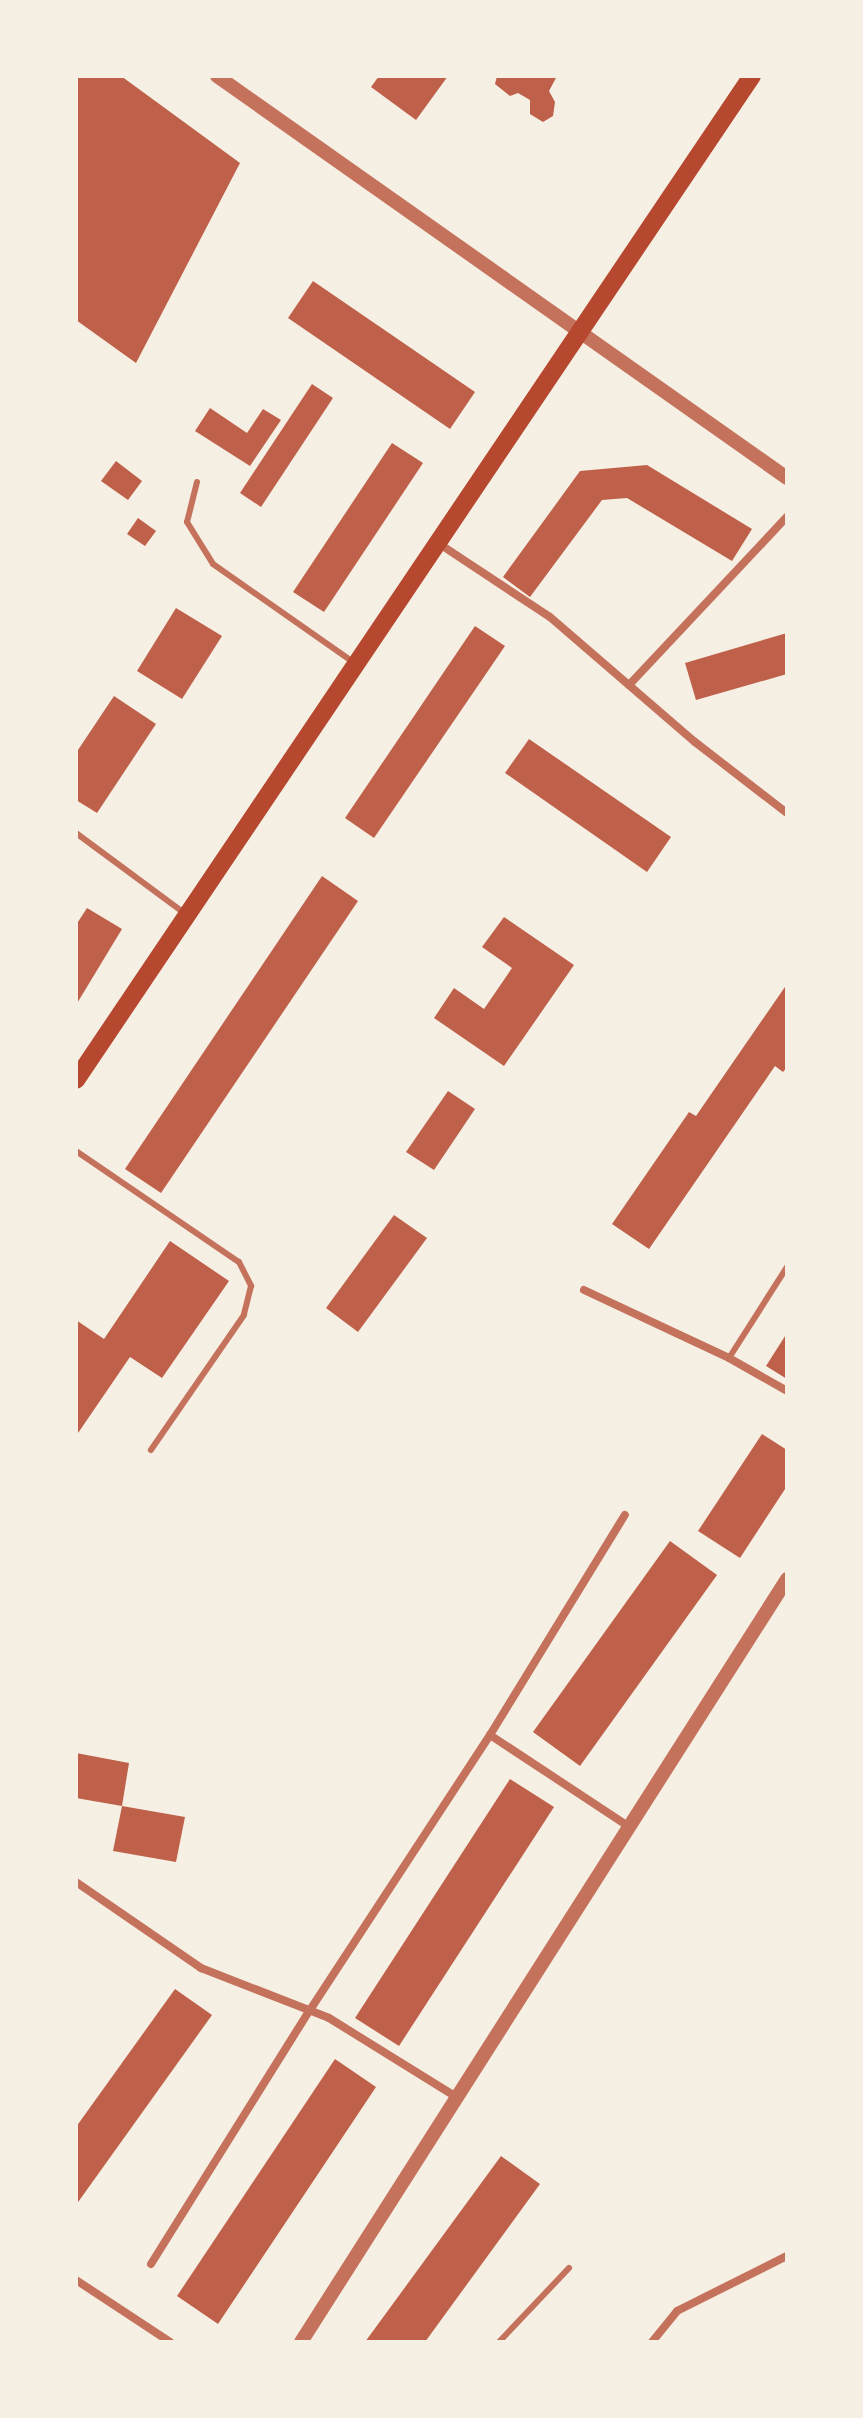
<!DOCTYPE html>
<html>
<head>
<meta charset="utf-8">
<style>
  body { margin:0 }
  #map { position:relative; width:863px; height:2418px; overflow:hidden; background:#f6efe4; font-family:"Golos Text",sans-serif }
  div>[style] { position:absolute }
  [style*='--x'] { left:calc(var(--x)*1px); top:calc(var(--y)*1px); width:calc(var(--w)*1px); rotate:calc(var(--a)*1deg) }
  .building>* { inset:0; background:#bf614a }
  .service>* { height:6px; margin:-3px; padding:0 3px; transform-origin:3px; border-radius:3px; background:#c5725c }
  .minor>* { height:8px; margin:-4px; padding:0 4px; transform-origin:4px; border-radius:4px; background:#c5725c }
  .tertiary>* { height:14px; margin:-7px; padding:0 7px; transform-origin:7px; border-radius:7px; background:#c5725c }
  .primary>* { height:18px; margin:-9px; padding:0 9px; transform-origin:9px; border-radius:9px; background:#b5482f }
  span { translate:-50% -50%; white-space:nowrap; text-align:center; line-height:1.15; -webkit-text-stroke:7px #f6efe4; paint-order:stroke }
  .frame { position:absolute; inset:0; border:78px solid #f6efe4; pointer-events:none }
</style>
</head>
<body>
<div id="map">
  <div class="building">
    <i style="clip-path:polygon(76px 76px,121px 76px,240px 163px,136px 363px,76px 320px)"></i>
    <i style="clip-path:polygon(379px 76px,448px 76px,416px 120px,371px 87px)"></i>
    <i style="clip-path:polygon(497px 76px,557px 76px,549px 91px,555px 102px,553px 116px,543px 122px,530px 114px,530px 100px,518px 93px,510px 96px,495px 84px)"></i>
    <i style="clip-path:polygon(313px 281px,475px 392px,450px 429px,288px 318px)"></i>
    <i style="clip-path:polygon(312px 384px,333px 398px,261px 507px,240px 493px)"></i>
    <i style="clip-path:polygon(210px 408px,247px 433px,263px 409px,281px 420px,250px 466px,195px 431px)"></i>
    <i style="clip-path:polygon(392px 443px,423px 463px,324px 612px,293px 592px)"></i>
    <i style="clip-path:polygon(116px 461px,142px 481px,128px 500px,101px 481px)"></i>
    <i style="clip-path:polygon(647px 465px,752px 529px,732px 561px,627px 498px,602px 500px,530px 597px,503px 577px,580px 471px)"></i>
    <i style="clip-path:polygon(138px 518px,156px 531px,145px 546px,127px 534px)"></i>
    <i style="clip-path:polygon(176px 608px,222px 636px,182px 699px,137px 671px)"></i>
    <i style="clip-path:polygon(475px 626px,505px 646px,374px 838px,345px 818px)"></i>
    <i style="clip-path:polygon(787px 633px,787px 674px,696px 700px,685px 663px)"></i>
    <i style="clip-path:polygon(114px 696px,156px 724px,97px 813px,76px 800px,76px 753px)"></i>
    <i style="clip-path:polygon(529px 739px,671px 837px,647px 872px,505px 773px)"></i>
    <i style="clip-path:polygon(322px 876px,358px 901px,161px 1193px,125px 1169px)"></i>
    <i style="clip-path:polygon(87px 908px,122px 929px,76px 1005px,76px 925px)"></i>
    <i style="clip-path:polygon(504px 917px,574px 965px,504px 1066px,434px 1018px,454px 988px,484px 1009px,512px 968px,482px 947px)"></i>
    <i style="clip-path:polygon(787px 984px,787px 1067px,783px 1072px,775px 1066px,649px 1249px,612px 1224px,689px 1112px,696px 1116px)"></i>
    <i style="clip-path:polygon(448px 1091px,475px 1109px,434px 1170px,406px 1152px)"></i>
    <i style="clip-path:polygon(394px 1215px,427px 1238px,358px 1332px,326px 1308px)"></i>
    <i style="clip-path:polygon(170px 1241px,229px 1281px,162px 1378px,130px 1357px,76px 1436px,76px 1320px,104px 1339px)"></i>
    <i style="clip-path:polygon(787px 1333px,787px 1379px,766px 1366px)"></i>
    <i style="clip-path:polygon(762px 1434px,787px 1450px,787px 1486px,740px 1558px,698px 1531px)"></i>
    <i style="clip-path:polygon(670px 1541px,717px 1575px,580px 1766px,533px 1732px)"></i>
    <i style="clip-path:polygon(76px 1753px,129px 1763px,122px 1806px,76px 1798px)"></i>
    <i style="clip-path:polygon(510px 1779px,554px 1807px,399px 2046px,355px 2018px)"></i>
    <i style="clip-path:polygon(122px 1806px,185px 1817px,176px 1862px,113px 1851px)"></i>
    <i style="clip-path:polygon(175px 1989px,212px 2015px,76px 2205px,76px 2127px)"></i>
    <i style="clip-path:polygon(335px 2059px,376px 2087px,218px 2324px,177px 2296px)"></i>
    <i style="clip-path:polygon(501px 2156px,540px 2184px,425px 2342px,365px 2342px)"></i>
  </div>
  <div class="service">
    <i style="--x:197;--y:482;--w:41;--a:104"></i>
    <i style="--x:187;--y:522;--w:49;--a:58.2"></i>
    <i style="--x:213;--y:564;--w:171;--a:35"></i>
    <i style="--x:76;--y:833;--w:134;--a:36.5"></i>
    <i style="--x:76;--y:1151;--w:197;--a:34.3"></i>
    <i style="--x:239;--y:1262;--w:27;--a:63"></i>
    <i style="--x:251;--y:1286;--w:30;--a:104"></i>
    <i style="--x:244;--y:1315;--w:164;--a:124.6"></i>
    <i style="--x:729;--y:1358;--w:108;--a:-57.5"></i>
    <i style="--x:499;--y:2342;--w:102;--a:-46.6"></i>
  </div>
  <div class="minor">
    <i style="--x:438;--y:543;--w:134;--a:33.5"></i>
    <i style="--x:550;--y:617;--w:191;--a:40.8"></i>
    <i style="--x:695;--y:742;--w:116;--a:37.7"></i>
    <i style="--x:629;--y:685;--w:231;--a:-46.8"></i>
    <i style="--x:584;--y:1290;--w:160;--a:25.1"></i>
    <i style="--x:729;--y:1358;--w:67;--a:29.6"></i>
    <i style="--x:490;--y:1735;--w:165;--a:33.4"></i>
    <i style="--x:76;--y:1882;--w:152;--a:34.5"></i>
    <i style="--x:201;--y:1968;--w:137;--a:21.3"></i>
    <i style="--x:329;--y:2018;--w:148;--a:31.8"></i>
    <i style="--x:151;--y:2264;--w:300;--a:-58"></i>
    <i style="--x:310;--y:2010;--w:329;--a:-56.8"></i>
    <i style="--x:490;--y:1735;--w:258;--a:-58.5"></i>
    <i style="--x:76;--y:2280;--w:113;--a:33.4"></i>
    <i style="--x:652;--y:2342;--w:40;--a:-51"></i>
    <i style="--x:677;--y:2311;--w:123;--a:-26.6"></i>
  </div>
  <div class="tertiary">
    <i style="--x:217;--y:76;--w:697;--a:35.19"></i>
    <i style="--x:301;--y:2342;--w:905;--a:-57.5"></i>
  </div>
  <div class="primary">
    <i style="--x:76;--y:1080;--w:1210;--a:-56.05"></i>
  </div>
  <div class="frame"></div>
</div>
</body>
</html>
